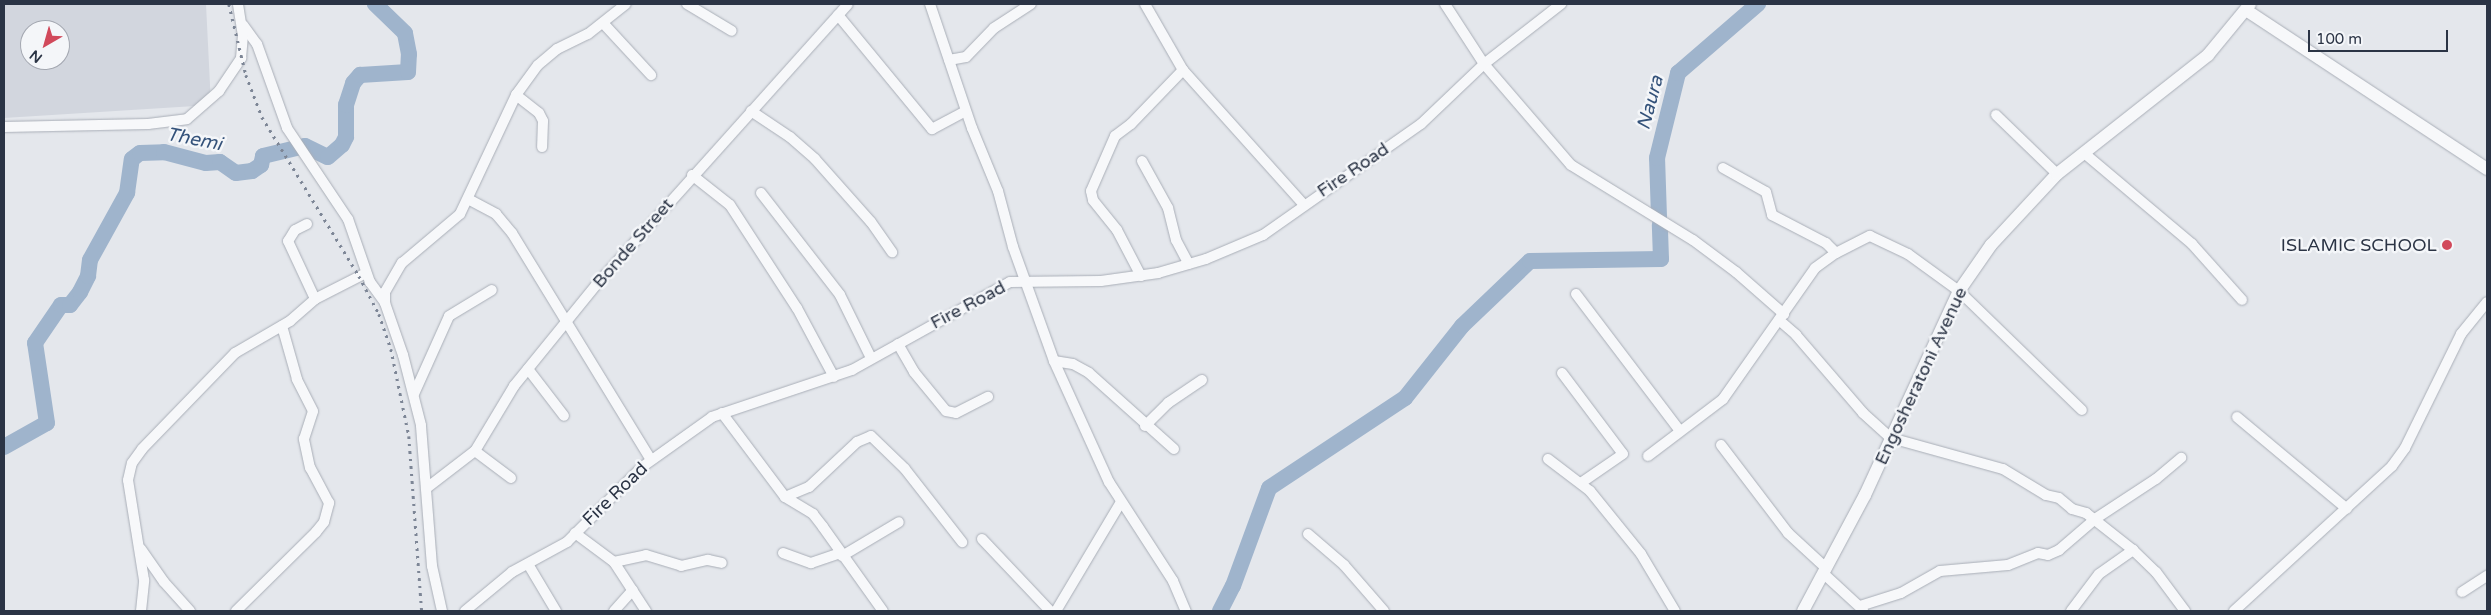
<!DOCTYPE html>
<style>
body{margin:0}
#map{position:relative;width:2491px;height:615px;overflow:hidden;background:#e4e7ec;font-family:"Varela Round",sans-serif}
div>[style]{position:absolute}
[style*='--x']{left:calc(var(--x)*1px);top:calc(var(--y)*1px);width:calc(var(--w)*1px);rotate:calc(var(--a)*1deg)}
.built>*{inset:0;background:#d2d6de}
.river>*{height:16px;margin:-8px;padding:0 8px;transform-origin:8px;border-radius:8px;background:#9fb4cc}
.roads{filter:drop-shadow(0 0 1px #a9aeb7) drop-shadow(0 0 1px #a9aeb7)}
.minor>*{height:10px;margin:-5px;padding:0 5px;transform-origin:5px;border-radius:5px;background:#f7f8fa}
.tertiary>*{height:12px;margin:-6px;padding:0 6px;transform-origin:6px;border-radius:6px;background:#f7f8fa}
.rail>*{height:2.5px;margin-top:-1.25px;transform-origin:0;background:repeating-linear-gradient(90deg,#7d8696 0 2.5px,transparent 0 7.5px)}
.dots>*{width:14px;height:14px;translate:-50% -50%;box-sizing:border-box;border:2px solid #f4f6f9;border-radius:50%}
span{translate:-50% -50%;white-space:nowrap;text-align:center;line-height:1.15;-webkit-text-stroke:5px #f4f6f9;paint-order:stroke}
.street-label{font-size:18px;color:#2b3445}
.poi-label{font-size:18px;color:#2b3445}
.right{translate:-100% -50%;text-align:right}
.water-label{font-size:19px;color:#34527a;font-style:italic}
.frame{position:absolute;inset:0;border:5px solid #2b3445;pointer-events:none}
.north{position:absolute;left:20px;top:20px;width:50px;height:50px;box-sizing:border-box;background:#f4f6f9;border:1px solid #a4a8b1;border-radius:50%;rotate:218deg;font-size:14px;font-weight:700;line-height:20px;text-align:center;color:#2b3445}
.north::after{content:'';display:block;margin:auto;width:18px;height:22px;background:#d1495b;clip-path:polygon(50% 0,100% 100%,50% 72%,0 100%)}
.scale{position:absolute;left:2308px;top:30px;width:140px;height:22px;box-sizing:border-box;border:2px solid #2b3445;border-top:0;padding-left:6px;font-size:15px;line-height:18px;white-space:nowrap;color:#2b3445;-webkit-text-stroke:4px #f4f6f9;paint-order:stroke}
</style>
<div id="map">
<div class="built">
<div style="clip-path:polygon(evenodd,4px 4px,206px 4px,211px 105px,4px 118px,4px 4px,30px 30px,60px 30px,60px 60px,30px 60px,30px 30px)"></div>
</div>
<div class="river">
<div style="--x:1659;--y:217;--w:59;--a:-91.9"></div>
<div style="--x:1657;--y:158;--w:88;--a:-76.1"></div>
<div style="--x:1678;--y:73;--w:106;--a:-40.8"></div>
<div style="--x:4;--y:447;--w:49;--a:-29.2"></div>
<div style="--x:47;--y:423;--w:81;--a:-98.5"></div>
<div style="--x:35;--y:343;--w:46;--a:-55.6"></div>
<div style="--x:61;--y:305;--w:9;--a:0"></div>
<div style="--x:70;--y:305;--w:16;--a:-52"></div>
<div style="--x:80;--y:292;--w:18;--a:-63"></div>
<div style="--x:88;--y:276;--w:16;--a:-83"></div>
<div style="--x:90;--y:260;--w:77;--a:-61.1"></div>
<div style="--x:127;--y:193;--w:34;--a:-82"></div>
<div style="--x:132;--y:159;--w:10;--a:-37"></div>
<div style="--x:140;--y:153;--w:24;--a:-2"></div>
<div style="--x:164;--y:152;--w:43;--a:14.7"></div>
<div style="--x:206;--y:163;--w:14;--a:-4"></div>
<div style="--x:220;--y:162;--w:19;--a:35"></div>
<div style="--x:236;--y:173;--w:16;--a:-7"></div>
<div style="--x:252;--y:171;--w:11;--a:-34"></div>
<div style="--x:261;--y:165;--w:9;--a:-77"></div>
<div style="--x:263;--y:156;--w:43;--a:-13.4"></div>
<div style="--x:305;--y:146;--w:25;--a:26"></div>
<div style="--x:328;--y:157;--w:18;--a:-41"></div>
<div style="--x:342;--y:145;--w:9;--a:-63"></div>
<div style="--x:346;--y:137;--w:32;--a:-90"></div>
<div style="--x:346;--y:105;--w:23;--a:-72"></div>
<div style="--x:353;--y:83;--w:11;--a:-49"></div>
<div style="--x:360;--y:75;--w:48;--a:-3.6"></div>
<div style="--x:408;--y:72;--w:18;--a:-87"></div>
<div style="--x:409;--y:54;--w:21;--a:-101"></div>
<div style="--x:405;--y:33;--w:42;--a:-136"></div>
<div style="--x:1220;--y:611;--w:28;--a:-63"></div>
<div style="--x:1233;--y:586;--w:104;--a:-69.8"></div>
<div style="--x:1269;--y:488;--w:163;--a:-33.5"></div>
<div style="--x:1405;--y:398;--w:92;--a:-51.6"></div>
<div style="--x:1462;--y:326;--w:94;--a:-43.7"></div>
<div style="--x:1530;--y:261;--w:131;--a:-0.9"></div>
<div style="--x:1661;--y:259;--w:34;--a:-92"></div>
</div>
<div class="roads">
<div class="minor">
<div style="--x:687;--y:4;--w:52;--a:31"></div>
<div style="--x:930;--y:4;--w:131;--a:71.3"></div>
<div style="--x:972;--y:128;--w:68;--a:67.6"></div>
<div style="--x:998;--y:191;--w:58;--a:75"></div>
<div style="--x:1013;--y:247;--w:121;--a:70.2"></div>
<div style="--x:1054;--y:361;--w:133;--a:65.6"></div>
<div style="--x:1109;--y:482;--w:118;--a:57.1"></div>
<div style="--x:1173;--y:581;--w:33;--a:67"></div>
<div style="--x:1145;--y:4;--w:76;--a:60.1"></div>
<div style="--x:1183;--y:70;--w:181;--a:48.1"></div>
<div style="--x:1445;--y:4;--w:72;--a:57"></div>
<div style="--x:1484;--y:64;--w:133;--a:49.3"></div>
<div style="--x:1571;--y:165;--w:143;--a:31.6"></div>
<div style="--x:1693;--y:240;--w:54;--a:36.7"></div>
<div style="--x:1736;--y:272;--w:64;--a:41.2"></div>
<div style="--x:838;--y:15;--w:148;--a:50.5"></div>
<div style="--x:932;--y:129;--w:38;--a:-28"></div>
<div style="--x:603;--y:23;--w:71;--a:47.3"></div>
<div style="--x:243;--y:25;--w:24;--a:54"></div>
<div style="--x:257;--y:44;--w:89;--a:70.3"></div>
<div style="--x:287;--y:128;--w:110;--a:56.2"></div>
<div style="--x:348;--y:219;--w:67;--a:70.8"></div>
<div style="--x:370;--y:282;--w:26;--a:54"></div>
<div style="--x:949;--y:60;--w:17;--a:-10"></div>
<div style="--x:966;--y:57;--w:40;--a:-46"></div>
<div style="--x:994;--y:28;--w:44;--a:-33"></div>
<div style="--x:516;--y:95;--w:29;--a:38"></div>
<div style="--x:539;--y:113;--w:9;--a:63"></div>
<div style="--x:543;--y:121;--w:26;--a:92"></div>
<div style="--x:751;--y:111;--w:47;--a:33.7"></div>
<div style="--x:790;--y:137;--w:33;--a:41"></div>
<div style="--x:815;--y:159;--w:84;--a:48.4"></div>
<div style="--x:871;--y:222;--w:37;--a:55"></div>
<div style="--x:1996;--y:115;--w:85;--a:44"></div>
<div style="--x:4;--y:127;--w:144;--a:-1.2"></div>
<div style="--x:148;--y:124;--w:39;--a:-7"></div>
<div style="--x:187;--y:119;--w:43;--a:-41.2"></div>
<div style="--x:219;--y:91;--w:40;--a:-56"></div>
<div style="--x:241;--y:58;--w:22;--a:-85"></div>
<div style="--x:243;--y:36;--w:32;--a:-99"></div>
<div style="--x:2084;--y:153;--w:141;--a:40.1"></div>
<div style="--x:2192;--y:244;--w:75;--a:48.2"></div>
<div style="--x:1142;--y:161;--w:54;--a:61"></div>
<div style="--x:1168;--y:208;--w:33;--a:76"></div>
<div style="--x:1176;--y:240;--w:27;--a:62"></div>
<div style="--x:1723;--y:168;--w:49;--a:29.2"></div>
<div style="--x:1766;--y:192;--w:24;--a:75"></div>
<div style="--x:1772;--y:215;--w:61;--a:27.4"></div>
<div style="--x:1826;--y:243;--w:14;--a:45"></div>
<div style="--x:692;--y:175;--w:48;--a:38.3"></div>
<div style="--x:730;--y:205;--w:123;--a:57"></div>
<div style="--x:797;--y:308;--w:78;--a:61.8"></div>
<div style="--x:761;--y:193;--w:129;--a:52.2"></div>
<div style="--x:840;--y:295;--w:70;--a:63.8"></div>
<div style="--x:468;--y:199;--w:32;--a:28"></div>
<div style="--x:496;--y:214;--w:25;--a:50"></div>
<div style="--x:512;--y:233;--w:266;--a:58.5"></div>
<div style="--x:307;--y:224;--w:13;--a:153"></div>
<div style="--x:295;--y:230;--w:13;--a:122"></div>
<div style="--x:288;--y:241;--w:64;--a:65"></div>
<div style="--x:1141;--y:276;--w:52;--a:-117.6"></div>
<div style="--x:1117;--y:230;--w:38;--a:-129"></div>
<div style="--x:1093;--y:200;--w:9;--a:-103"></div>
<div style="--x:1091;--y:191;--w:60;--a:-66.4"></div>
<div style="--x:1115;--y:136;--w:20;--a:-37"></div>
<div style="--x:1131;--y:124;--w:75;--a:-46.1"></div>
<div style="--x:1576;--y:294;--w:172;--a:52.8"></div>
<div style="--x:1779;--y:320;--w:23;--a:41"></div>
<div style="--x:1796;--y:335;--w:103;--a:49.3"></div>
<div style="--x:1863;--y:413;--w:38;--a:42"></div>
<div style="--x:1891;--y:438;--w:116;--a:15.5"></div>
<div style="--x:2003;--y:469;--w:50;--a:31.2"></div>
<div style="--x:2046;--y:495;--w:13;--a:13"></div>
<div style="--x:2059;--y:498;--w:17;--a:40"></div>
<div style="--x:2072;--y:509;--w:15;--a:16"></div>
<div style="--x:2086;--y:513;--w:60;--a:38.2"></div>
<div style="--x:2133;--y:550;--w:32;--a:44"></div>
<div style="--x:2156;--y:572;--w:49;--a:53.4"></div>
<div style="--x:898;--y:344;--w:32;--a:60"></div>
<div style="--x:914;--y:372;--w:50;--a:50.6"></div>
<div style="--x:946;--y:411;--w:10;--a:11"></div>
<div style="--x:956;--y:413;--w:36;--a:-27"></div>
<div style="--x:1054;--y:361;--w:19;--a:9"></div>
<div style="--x:1073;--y:364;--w:18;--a:29"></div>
<div style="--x:1089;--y:373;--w:114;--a:41.8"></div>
<div style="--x:528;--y:369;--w:59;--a:52.5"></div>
<div style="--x:1562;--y:373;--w:101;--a:53"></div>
<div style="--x:1623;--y:454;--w:51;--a:145.4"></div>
<div style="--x:414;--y:394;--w:85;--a:-65.8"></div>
<div style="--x:449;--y:316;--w:50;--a:-31.2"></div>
<div style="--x:722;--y:413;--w:105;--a:53.1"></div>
<div style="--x:785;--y:497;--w:33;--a:31"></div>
<div style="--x:813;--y:514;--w:16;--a:52"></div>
<div style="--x:823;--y:527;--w:103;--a:54.5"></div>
<div style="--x:2237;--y:417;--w:143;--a:39.9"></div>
<div style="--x:1145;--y:426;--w:33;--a:-45"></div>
<div style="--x:1168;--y:403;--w:41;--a:-34.1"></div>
<div style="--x:1721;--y:445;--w:111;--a:52.7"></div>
<div style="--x:1788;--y:533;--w:52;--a:42.6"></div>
<div style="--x:475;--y:451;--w:45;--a:36.9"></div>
<div style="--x:1648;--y:456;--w:94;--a:-37.2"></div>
<div style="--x:1723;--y:399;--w:160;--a:-54.9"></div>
<div style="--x:1815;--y:268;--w:26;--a:-36"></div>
<div style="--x:1836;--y:253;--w:38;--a:-27"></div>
<div style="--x:1870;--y:236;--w:42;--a:25.3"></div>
<div style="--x:1908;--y:254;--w:63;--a:36"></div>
<div style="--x:1959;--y:291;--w:171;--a:44.1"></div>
<div style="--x:1548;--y:459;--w:53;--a:37.3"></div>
<div style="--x:1590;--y:491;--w:81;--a:51"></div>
<div style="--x:1641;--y:554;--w:66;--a:59.2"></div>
<div style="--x:428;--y:487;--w:59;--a:-37.5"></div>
<div style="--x:475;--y:451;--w:76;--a:-59"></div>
<div style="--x:514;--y:386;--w:130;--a:-50.9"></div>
<div style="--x:596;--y:285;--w:377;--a:-48.1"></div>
<div style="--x:785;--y:497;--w:26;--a:-23"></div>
<div style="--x:809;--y:487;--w:66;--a:-43.2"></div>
<div style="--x:857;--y:442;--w:15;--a:-23"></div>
<div style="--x:871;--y:436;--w:47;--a:44.1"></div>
<div style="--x:905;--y:469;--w:93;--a:52"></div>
<div style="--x:575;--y:533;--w:49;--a:36.6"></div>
<div style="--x:614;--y:562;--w:59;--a:56.9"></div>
<div style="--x:1308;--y:534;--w:48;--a:40.7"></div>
<div style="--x:1344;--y:565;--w:61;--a:49"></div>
<div style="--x:982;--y:539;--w:99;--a:46.6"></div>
<div style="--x:141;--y:549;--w:40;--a:55.1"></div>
<div style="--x:164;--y:582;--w:39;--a:48"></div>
<div style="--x:783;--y:553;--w:30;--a:20"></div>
<div style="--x:811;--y:563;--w:31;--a:-19"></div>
<div style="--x:842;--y:556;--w:66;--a:-30.8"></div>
<div style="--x:614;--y:562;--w:33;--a:-12"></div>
<div style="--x:646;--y:555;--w:37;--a:17"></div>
<div style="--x:681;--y:566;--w:28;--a:-13"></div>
<div style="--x:708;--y:560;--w:14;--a:12"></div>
<div style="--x:528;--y:564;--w:55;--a:59.2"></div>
<div style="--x:1824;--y:574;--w:53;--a:42.7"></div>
<div style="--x:2462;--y:592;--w:30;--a:-33"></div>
<div style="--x:1860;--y:606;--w:43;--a:-17.6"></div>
<div style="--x:1901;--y:593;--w:45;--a:-29.4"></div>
<div style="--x:1940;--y:571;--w:68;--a:-5"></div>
<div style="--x:2008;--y:565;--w:32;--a:-22"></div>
<div style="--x:2038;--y:553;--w:10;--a:11"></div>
<div style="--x:2048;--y:555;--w:12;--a:-24"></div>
<div style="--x:2059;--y:550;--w:48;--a:-40.7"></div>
<div style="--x:2095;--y:519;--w:73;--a:-33.3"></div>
<div style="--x:2156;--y:479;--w:33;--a:-40"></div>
<div style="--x:141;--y:611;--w:31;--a:-84"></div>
<div style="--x:144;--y:580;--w:101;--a:-99.1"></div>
<div style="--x:128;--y:480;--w:17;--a:-77"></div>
<div style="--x:132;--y:463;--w:17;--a:-54"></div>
<div style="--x:142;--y:449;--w:134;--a:-45.9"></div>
<div style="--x:235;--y:353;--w:64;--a:-30.2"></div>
<div style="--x:290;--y:321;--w:33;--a:-41"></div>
<div style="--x:315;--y:299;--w:57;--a:-27"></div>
<div style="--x:236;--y:611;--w:112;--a:-44.6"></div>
<div style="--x:316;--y:532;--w:13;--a:-51"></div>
<div style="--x:324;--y:522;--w:20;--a:-75"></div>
<div style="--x:329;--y:503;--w:40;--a:-118"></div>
<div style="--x:310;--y:468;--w:30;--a:-102"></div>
<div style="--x:304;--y:439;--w:29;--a:-72"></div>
<div style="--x:313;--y:411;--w:36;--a:-117"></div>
<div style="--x:297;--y:379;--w:55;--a:-105.8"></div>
<div style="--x:442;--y:611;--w:46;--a:-102.5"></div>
<div style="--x:432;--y:566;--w:141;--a:-94.5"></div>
<div style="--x:421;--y:425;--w:72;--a:-104.4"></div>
<div style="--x:403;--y:355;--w:55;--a:-109.1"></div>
<div style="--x:385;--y:303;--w:11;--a:-90"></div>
<div style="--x:385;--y:292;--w:34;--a:-60"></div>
<div style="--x:402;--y:263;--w:76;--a:-40.2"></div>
<div style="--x:460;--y:214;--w:132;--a:-64.8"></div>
<div style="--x:516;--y:95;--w:37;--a:-54"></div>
<div style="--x:538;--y:65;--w:25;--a:-40"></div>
<div style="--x:557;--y:49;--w:34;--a:-26"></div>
<div style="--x:588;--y:34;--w:48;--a:-38.3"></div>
<div style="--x:465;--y:611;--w:61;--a:-39.7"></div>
<div style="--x:512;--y:572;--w:63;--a:-28.6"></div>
<div style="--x:567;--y:542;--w:106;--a:-45"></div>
<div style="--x:642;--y:467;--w:86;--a:-35.5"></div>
<div style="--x:712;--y:417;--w:148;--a:-18.6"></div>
<div style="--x:852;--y:370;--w:181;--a:-29.1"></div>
<div style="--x:1010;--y:282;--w:91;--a:-0.6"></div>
<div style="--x:1101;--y:281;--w:58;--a:-8"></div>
<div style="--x:1158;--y:273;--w:50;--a:-16.3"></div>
<div style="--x:1206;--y:259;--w:62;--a:-22.8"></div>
<div style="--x:1263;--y:235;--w:193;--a:-35.1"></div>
<div style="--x:1421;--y:124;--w:87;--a:-43.6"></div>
<div style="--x:1484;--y:64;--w:98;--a:-37.9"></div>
<div style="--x:614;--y:611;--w:28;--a:-48"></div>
<div style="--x:1056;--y:611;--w:127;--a:-59.2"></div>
<div style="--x:2071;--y:611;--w:46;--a:-52.9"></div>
<div style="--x:2099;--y:574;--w:42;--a:-35.2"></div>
<div style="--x:2234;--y:611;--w:214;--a:-42.5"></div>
<div style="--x:2392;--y:466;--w:22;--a:-54"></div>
<div style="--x:2405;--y:448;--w:127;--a:-63.8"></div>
<div style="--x:2461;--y:334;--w:41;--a:-50.9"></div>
</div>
<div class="tertiary">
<div style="--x:2246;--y:10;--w:289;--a:33.4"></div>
<div style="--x:1803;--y:611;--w:132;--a:-61.9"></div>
<div style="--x:1865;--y:495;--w:225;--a:-65.3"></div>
<div style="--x:1959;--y:291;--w:56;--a:-55.2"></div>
<div style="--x:1991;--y:245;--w:97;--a:-47.1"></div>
<div style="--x:2057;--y:174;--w:192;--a:-38.2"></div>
<div style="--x:2208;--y:55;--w:66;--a:-50.5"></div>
</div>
</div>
<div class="rail">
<div style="--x:229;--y:4;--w:73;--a:76.5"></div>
<div style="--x:246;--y:75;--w:45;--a:69.1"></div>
<div style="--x:262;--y:117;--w:186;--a:58.6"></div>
<div style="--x:359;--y:276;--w:43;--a:62.2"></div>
<div style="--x:379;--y:314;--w:37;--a:71"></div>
<div style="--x:391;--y:349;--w:89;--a:78.3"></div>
<div style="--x:409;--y:436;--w:175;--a:85.8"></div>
</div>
<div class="dots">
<div style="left:2447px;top:245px;background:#d1495b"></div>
</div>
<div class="street-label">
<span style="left:1353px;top:170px;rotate:-34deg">Fire Road</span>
<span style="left:633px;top:243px;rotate:-49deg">Bonde Street</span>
<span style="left:968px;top:305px;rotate:-28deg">Fire Road</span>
<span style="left:1921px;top:376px;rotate:-65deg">Engosheratoni Avenue</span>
<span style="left:615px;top:494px;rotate:-44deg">Fire Road</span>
</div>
<div class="poi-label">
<span class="right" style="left:2437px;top:245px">ISLAMIC SCHOOL</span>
</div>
<div class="water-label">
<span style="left:1651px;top:103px;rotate:-75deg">Naura</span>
<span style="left:194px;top:140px;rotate:11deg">Themi</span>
</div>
<div class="frame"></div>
<div class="north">N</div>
<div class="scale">100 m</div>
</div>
